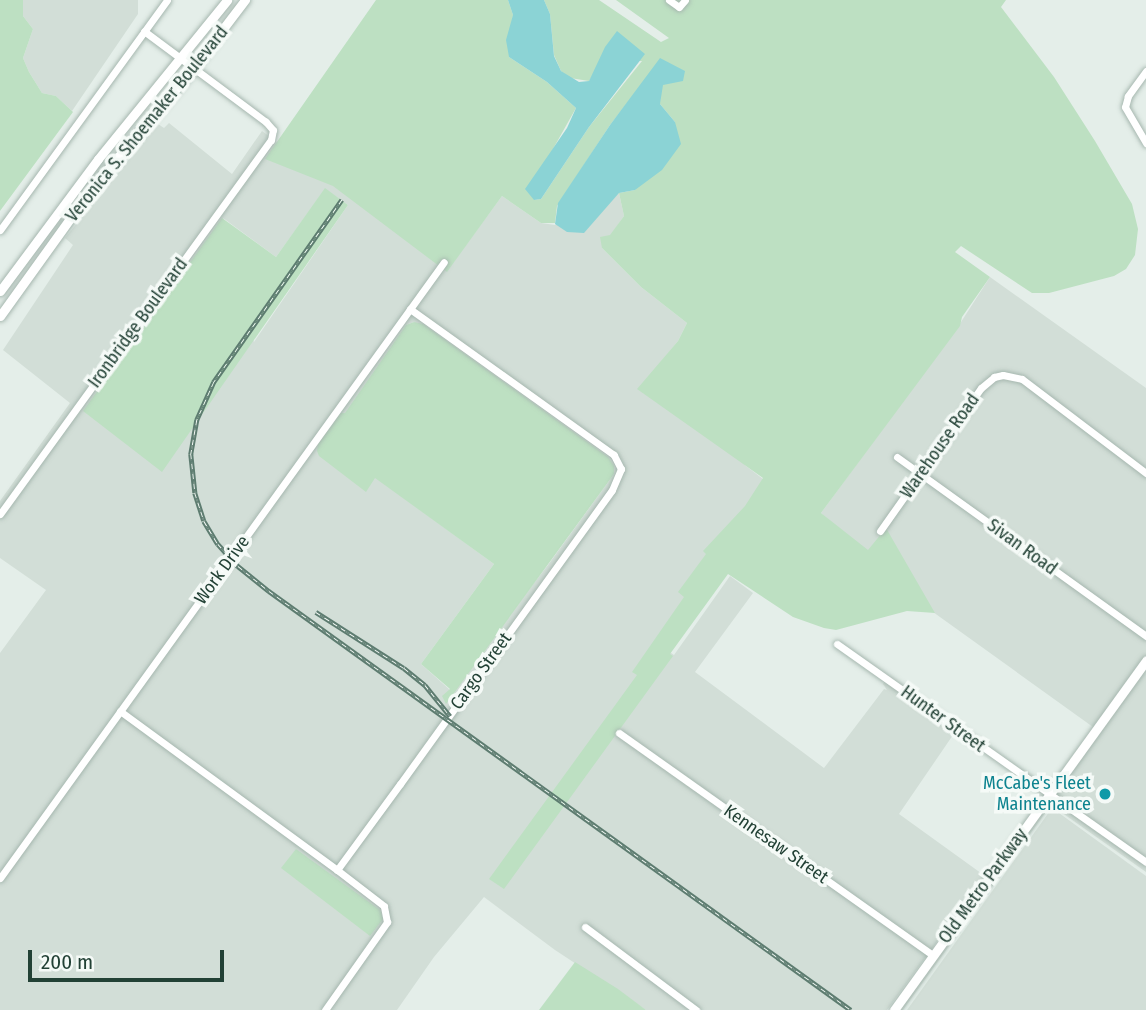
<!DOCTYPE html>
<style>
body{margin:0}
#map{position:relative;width:1146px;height:1010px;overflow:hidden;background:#e4eee9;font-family:"Fira Sans Condensed",sans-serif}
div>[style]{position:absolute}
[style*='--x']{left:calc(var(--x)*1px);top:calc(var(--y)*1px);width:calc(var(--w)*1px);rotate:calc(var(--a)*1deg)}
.built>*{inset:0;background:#d2ded7}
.green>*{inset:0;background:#bde0c2}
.water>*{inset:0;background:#8bd3d5}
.roads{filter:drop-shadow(0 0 2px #a6b7af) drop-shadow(0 0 2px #a6b7af)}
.minor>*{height:7px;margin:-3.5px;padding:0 3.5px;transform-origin:3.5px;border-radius:3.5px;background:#fff}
.tertiary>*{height:9px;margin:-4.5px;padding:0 4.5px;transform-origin:4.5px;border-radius:4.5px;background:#fff}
.rail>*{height:4.5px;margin-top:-2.25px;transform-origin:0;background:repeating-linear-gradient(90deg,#f5faf7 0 5px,#5d7c70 0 10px);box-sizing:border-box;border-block:2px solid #5d7c70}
.dots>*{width:19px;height:19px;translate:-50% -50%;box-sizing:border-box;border:4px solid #f5faf7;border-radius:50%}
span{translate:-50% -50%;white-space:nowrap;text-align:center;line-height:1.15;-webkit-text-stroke:7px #f5faf7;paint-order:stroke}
.street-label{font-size:18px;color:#224135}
.culture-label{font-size:18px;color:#0d838f}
.right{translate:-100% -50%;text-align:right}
.scale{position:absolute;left:28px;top:950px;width:196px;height:32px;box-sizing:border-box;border:4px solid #224135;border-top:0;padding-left:9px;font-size:21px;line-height:24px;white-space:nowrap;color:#224135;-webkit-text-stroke:5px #f5faf7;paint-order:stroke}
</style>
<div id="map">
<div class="built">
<div style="clip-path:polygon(23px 0,138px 0,138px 14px,72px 111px,56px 96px,42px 93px,29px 72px,23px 58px,33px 29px,23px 16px)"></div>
<div style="clip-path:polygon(evenodd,169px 123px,232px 174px,262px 131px,449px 268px,502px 196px,541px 223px,555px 225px,619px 193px,624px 216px,602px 248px,641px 287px,687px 323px,678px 341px,660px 363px,746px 466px,767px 482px,655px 642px,674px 655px,730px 576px,753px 593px,695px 672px,824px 768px,884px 689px,887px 690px,883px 684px,887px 679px,953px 735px,899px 814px,985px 876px,887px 1010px,646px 1010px,555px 950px,484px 897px,434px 957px,397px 1010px,0 1010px,0 653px,46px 590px,0 558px,0 501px,70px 403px,3px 350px,73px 245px,65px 238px,158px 124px,164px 128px,169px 123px,325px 189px,348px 205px,254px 342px,223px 218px,276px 257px,325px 189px,169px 123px,414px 322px,614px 466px,614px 474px,548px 565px,444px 699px,450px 690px,421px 664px,494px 564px,375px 477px,345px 414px,406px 325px,414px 322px)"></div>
<div style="clip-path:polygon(990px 277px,1146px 388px,1146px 872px,1051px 805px,903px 1010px,898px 1010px,1093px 727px,933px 612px,821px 513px,961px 322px)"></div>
<div style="clip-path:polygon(1052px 808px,1146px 876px,1146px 1010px,907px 1010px)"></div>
</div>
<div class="green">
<div style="clip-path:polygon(0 0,23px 0,23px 16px,33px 29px,23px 58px,29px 72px,42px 93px,56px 96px,73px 112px,0 211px)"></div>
<div style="clip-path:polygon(376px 0,508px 0,513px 15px,509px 57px,547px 82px,576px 108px,549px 156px,534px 200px,541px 199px,589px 127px,642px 61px,601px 61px,589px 81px,570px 78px,561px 71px,554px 55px,550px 14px,544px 0,599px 0,661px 42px,669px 38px,616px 0,1006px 0,1001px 7px,1054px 77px,1095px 141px,1132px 204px,1138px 229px,1135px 255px,1126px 269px,1114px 276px,1049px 293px,1032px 293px,961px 246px,955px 252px,990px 277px,962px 317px,960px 326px,821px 513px,868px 550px,886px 528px,935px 613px,907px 611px,836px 630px,824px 628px,793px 617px,728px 574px,670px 654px,673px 656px,504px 889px,489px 879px,637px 675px,632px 672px,684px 597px,678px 592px,706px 554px,703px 551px,745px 506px,763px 478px,637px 389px,678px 341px,687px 323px,641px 287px,602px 248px,600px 237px,610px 235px,624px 216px,619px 193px,635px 190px,675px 122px,660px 104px,661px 59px,610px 125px,557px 206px,555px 223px,541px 223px,502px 196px,447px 272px,333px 186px,265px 159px)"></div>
<div style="clip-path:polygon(325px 188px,348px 205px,162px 472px,83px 411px,222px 218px,276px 257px)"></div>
<div style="clip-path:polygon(414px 322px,423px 324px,608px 457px,614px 466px,614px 474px,446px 704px,442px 696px,450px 689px,421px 664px,494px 564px,375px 478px,366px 492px,319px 456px,317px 451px,318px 444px,341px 413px,345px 413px,406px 325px)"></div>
<div style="clip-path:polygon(296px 849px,380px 910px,383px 919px,370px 936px,281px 868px)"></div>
<div style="clip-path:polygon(575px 962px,618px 989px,646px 1010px,539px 1010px)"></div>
</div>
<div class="water">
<div style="clip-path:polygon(508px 0,544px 0,550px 14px,554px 56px,561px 71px,579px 82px,589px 81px,605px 47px,617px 31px,645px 54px,589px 127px,541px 199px,534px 200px,525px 189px,567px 128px,576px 108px,547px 82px,509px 57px,506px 40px,513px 15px)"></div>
<div style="clip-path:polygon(660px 58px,685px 71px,683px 81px,663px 85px,660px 104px,675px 122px,681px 144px,662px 170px,635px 190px,619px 193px,584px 233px,567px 232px,555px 224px,558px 203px,610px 125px)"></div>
</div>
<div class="roads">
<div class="minor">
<div style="--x:669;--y:0;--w:12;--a:35"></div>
<div style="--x:679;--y:7;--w:9;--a:-49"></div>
<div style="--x:1146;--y:71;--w:31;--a:126"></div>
<div style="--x:1128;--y:96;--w:11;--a:105"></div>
<div style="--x:1125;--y:107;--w:42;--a:59.7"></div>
<div style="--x:0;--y:230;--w:284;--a:-54"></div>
<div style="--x:897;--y:457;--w:307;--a:35.7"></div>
<div style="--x:0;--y:514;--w:462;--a:-54.1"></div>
<div style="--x:271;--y:140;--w:10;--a:-79"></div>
<div style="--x:273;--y:130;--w:11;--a:-131"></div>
<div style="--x:266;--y:122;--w:152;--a:-143.3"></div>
<div style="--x:880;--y:531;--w:175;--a:-54.8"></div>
<div style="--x:981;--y:388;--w:17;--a:-40"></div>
<div style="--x:994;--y:377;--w:9;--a:-13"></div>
<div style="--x:1003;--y:375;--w:19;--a:12"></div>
<div style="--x:1022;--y:379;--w:156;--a:37.2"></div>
<div style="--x:837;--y:644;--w:378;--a:35.2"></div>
<div style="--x:120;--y:711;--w:269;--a:36.2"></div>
<div style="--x:337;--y:870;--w:107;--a:-53.8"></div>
<div style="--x:400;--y:784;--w:362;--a:-54.2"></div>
<div style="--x:612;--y:490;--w:23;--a:-67"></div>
<div style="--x:621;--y:469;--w:16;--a:-117"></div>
<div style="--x:614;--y:455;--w:251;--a:-144.4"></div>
<div style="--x:619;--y:733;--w:384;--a:35.3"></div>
<div style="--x:0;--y:878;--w:759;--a:-54.22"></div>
<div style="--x:585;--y:927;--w:139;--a:36.8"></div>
<div style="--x:325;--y:1010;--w:108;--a:-54.8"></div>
<div style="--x:387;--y:922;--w:16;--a:-101"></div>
<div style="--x:384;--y:906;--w:59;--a:-142.5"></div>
</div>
<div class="tertiary">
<div style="--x:0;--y:291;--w:164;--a:-53.4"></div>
<div style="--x:98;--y:159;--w:205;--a:-50.9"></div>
<div style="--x:0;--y:316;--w:163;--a:-54.3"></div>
<div style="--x:95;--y:184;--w:142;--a:-49.6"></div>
<div style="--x:187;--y:76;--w:96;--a:-52.7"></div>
<div style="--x:894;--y:1010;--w:431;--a:-54.2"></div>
</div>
</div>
<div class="rail">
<div style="--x:342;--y:200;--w:223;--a:125.1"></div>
<div style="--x:214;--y:382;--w:42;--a:114.1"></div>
<div style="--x:197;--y:420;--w:35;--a:100"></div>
<div style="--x:191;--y:454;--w:39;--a:84"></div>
<div style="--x:195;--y:493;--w:29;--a:72"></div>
<div style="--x:204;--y:521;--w:27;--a:59"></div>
<div style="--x:218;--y:544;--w:30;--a:48"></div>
<div style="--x:238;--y:566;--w:40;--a:39"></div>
<div style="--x:269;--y:591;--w:717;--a:35.75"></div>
<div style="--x:316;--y:612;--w:104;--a:32.5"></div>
<div style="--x:404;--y:668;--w:27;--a:39"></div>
<div style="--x:425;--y:685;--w:40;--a:51"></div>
</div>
<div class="dots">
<div style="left:1105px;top:794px;background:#0f9aa8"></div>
</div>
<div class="street-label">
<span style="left:147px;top:124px;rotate:-51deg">Veronica S. Shoemaker Boulevard</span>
<span style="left:138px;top:323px;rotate:-54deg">Ironbridge Boulevard</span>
<span style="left:940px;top:446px;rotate:-55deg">Warehouse Road</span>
<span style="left:1022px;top:547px;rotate:36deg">Sivan Road</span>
<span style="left:222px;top:570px;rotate:-54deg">Work Drive</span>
<span style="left:481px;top:671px;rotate:-54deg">Cargo Street</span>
<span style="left:943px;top:719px;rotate:36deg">Hunter Street</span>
<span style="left:776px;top:844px;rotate:35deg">Kennesaw Street</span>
<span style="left:983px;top:886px;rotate:-54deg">Old Metro Parkway</span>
</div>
<div class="culture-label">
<span class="right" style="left:1091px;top:794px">McCabe's Fleet<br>Maintenance</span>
</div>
<div class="scale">200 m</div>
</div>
